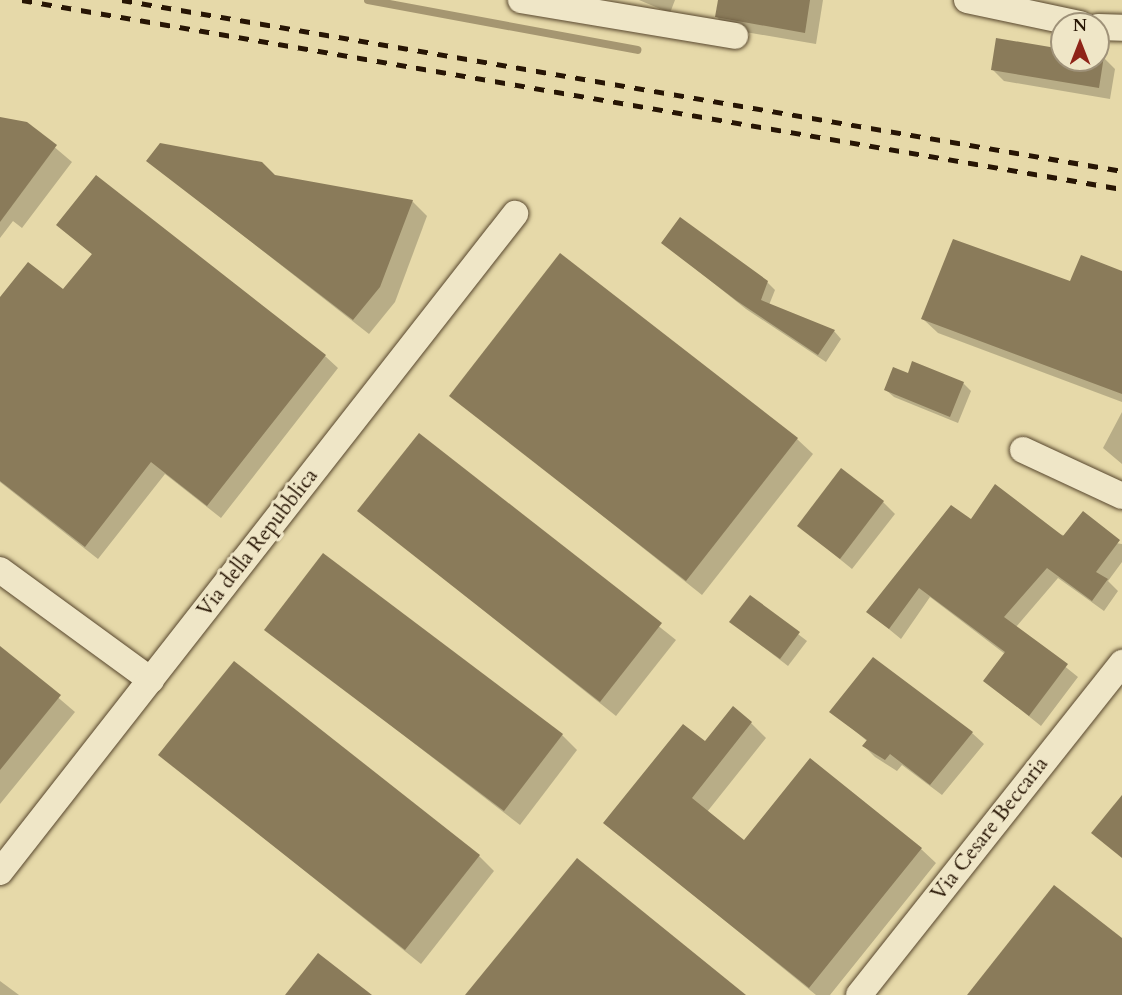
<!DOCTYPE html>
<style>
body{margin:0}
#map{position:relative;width:1122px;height:995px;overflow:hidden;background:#e6d9a9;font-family:Cardo,serif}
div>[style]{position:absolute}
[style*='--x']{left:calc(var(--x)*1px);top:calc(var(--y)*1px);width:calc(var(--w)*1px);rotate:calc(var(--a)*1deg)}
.shadow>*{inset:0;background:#0003}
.stream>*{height:8px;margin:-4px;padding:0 4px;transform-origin:4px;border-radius:4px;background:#a59671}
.building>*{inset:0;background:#8a7b5a}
.roads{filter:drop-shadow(0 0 2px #57462d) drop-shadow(0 0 2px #57462d)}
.minor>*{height:26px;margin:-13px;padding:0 13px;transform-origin:13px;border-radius:13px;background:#efe6c7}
.rail>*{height:4.5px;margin-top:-2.25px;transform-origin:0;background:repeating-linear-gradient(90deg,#271504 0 10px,transparent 0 20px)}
span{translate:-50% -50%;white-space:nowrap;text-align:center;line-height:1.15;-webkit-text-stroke:6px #efe6c7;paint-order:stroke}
.street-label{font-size:21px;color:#271504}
.north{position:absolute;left:1050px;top:12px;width:60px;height:60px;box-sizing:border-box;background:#efe6c7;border:2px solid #9f9279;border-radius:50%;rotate:0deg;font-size:16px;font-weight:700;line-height:24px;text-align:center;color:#271504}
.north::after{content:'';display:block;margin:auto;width:21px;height:27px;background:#8f2418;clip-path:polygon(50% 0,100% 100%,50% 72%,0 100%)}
</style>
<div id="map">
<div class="shadow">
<div style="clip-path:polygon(639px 0,675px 0,670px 13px)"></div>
<div style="clip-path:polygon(719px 0,823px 0,816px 44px,728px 29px,717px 17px)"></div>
<div style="clip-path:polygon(1062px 51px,1062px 60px,1104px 58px,1115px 69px,1110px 99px,1004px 81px,992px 69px)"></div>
<div style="clip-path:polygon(0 119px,26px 123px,72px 162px,22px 228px,13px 221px,0 238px)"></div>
<div style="clip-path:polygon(148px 161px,275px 177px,412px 201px,427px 216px,395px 302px,369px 334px)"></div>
<div style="clip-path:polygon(58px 225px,325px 356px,338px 368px,221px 518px,165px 474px,98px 559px,0 482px,0 300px,64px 292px,93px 255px)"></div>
<div style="clip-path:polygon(663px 243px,767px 282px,775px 290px,769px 305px,834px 331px,841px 339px,826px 362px,746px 309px)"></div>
<div style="clip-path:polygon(1122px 273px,1122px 402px,938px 333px,923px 319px)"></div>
<div style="clip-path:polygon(909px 375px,963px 383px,971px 391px,958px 423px,894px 397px,886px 390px)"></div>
<div style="clip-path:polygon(451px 395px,797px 439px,813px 454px,702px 595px)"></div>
<div style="clip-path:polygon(1122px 412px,1122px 464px,1103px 448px)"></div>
<div style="clip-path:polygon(419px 435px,676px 640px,616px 716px,359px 511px)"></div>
<div style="clip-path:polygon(883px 502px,895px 514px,852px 569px,799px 526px)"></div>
<div style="clip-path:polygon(971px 521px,1122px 544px,1122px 562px,1108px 581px,1118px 591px,1104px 611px,1058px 578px,1016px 627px,1078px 677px,1041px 726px,985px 681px,1005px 654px,930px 597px,901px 639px,868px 612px)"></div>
<div style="clip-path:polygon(750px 597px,807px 641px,788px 666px,731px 622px)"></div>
<div style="clip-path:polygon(266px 629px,562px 735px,577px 750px,520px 825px)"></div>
<div style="clip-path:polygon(0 648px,75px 712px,0 804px)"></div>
<div style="clip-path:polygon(831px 711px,972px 733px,984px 744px,942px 795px,902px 765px,897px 771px,875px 757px,864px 746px,867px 741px)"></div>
<div style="clip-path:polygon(751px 723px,766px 738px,707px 812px,744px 842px,921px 849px,936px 863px,830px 995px,816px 995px,605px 823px,705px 743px)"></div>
<div style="clip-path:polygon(160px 755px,479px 856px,494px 871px,421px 964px)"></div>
<div style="clip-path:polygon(0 981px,19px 995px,0 995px)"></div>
</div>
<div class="stream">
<div style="--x:368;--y:0;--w:274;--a:10.5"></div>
</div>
<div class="building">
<div style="clip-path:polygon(718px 0,810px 0,805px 33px,715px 17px)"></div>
<div style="clip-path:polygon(996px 38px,1062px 49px,1062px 60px,1098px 60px,1098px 55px,1104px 56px,1099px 88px,991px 70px)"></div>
<div style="clip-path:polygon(0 117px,27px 122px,57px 145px,0 222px)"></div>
<div style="clip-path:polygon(160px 143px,262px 162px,275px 175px,413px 200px,380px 287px,353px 320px,146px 161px)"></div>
<div style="clip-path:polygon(96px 175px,326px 355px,207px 506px,151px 462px,85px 547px,0 481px,0 297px,28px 262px,63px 289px,92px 254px,56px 225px)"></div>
<div style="clip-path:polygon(680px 217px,768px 281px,761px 300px,835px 330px,818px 355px,737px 301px,661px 243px)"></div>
<div style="clip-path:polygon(953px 239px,1070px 281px,1081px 255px,1122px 271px,1122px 394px,921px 319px)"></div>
<div style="clip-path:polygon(560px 253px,798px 438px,686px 581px,449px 396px)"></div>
<div style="clip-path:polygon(912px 361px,964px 382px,950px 417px,884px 390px,893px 367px,908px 373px)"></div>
<div style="clip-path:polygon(419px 433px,662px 623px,600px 702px,357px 511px)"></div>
<div style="clip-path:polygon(841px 468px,884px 501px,840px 559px,797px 526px)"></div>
<div style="clip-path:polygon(995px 484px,1063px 536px,1083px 511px,1120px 540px,1096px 572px,1108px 579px,1092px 601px,1047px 568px,1004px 617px,1068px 664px,1029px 716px,983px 681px,1005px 652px,919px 588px,889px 629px,866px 612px,951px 505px,971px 519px)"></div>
<div style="clip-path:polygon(323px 553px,563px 734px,504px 811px,264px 630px)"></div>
<div style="clip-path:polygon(750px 595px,800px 632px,780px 659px,729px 622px)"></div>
<div style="clip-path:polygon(0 646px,61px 695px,0 770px)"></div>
<div style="clip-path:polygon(873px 657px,973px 732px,930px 785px,890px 754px,885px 760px,862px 746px,867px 740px,829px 712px)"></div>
<div style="clip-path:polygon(234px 661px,480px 855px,405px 950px,158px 755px)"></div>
<div style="clip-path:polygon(733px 706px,752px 722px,692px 798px,744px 840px,810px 758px,922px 848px,809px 988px,603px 823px,683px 724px,705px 741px)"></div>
<div style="clip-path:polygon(1122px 795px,1122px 858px,1091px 833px)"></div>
<div style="clip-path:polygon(577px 858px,746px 995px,465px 995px)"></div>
<div style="clip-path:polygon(1054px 885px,1122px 938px,1122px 995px,967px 995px)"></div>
<div style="clip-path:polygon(318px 953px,372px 995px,285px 995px)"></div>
</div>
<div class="roads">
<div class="minor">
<div style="--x:521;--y:0;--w:217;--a:9.5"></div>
<div style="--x:967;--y:0;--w:116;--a:12"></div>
<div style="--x:1098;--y:27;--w:24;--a:2"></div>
<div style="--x:1023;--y:450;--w:109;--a:24.9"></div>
<div style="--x:0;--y:570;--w:187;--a:36.1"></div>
<div style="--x:0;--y:872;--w:836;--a:-51.95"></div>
<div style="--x:859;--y:995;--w:424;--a:-51.6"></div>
</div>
</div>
<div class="rail">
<div style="--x:22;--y:0;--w:1116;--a:9.75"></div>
<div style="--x:122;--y:0;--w:1015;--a:9.7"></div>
</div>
<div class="street-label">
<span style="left:258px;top:543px;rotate:-52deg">Via della Repubblica</span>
<span style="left:990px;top:829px;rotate:-52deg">Via Cesare Beccaria</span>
</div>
<div class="north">N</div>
</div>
